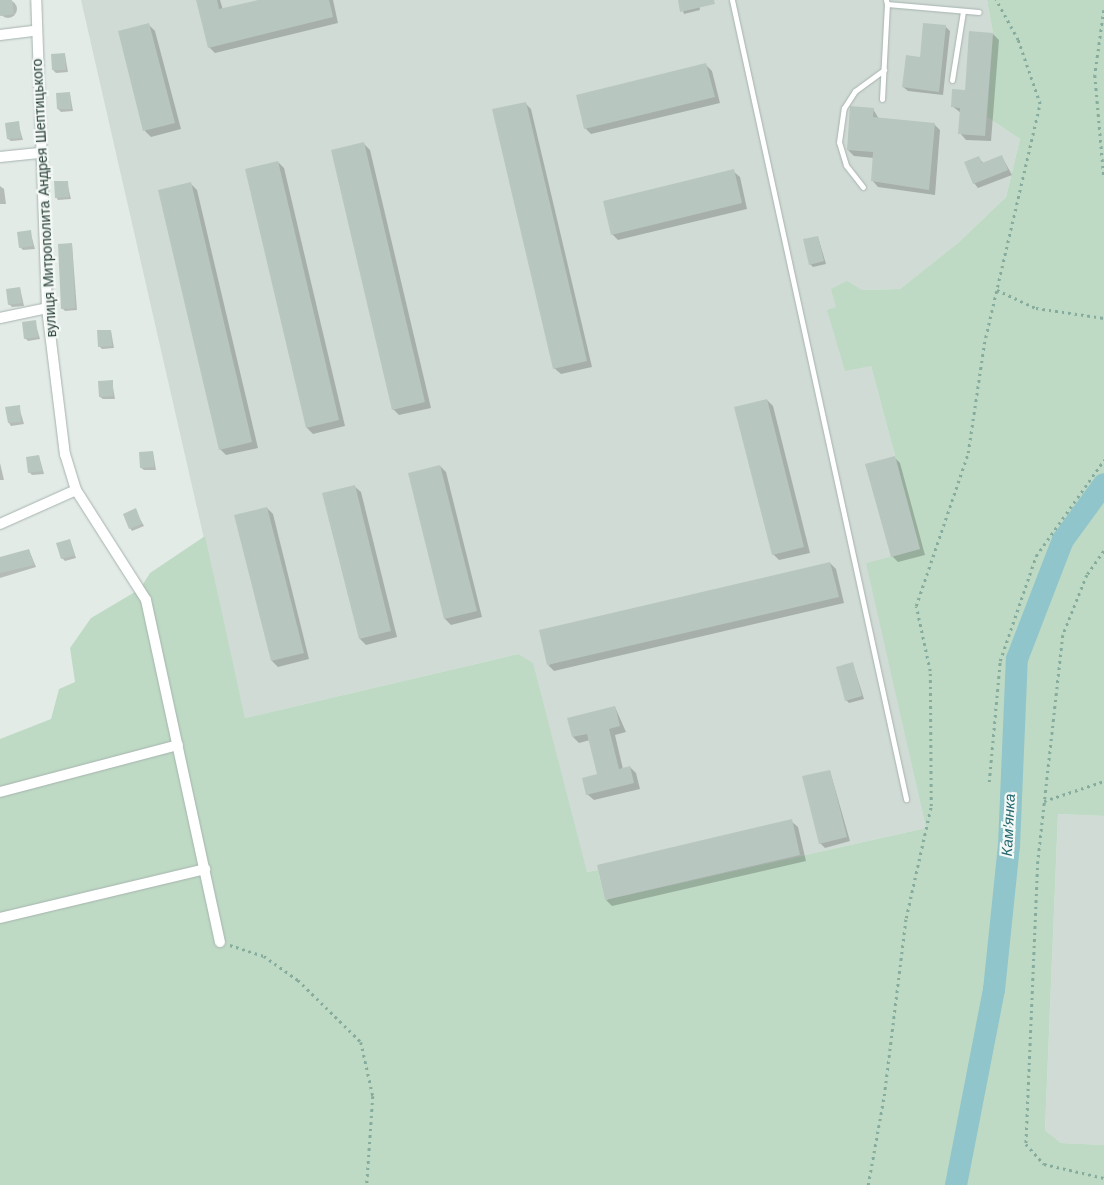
<!DOCTYPE html>
<meta charset="utf-8">
<style>
body{margin:0}
#map{position:relative;width:1104px;height:1185px;overflow:hidden;background:#e3ebe7;font-family:"Work Sans",sans-serif}
div>[style]{position:absolute}
[style*='--x']{left:calc(var(--x)*1px);top:calc(var(--y)*1px);width:calc(var(--w)*1px);rotate:calc(var(--a)*1deg)}
.built>*{inset:0;background:#d1dbd6}
.green>*{inset:0;background:#bedac4}
.shadow>*{inset:0;background:#0003}
.round{border-radius:50%}
.river>*{height:22px;margin:-11px;padding:0 11px;transform-origin:11px;border-radius:11px;background:#90c5cb}
.building>*{inset:0;background:#b8c6c0}
.path>*{height:2.5px;margin-top:-1.25px;transform-origin:0;background:repeating-linear-gradient(90deg,#86ac9e 0 2.5px,transparent 0 6.5px)}
.roads{filter:drop-shadow(0 0 1px #a6b3ae) drop-shadow(0 0 1px #a6b3ae)}
.service>*{height:5px;margin:-2.5px;padding:0 2.5px;transform-origin:2.5px;border-radius:2.5px;background:#fff}
.minor>*{height:10px;margin:-5px;padding:0 5px;transform-origin:5px;border-radius:5px;background:#fff}
span{translate:-50% -50%;white-space:nowrap;text-align:center;line-height:1.15;-webkit-text-stroke:4.5px #f3f8f5;paint-order:stroke}
.street-label{font-size:14px;color:#243b34}
.water-label{font-size:15px;color:#246871;font-style:italic}
</style>
<div id="map">
<div class="built">
<div style="clip-path:polygon(81px 0,987px 0,993px 33px,987px 117px,1020px 139px,1006px 197px,959px 242px,900px 289px,862px 290px,871px 366px,920px 549px,867px 563px,926px 828px,605px 900px,598px 870px,587px 872px,518px 654px,245px 718px)"></div>
<div style="clip-path:polygon(1058px 814px,1104px 816px,1104px 1145px,1061px 1143px,1045px 1130px)"></div>
</div>
<div class="green">
<div style="clip-path:polygon(987px 0,1104px 0,1104px 816px,1058px 814px,1045px 1130px,1061px 1143px,1104px 1145px,1104px 1185px,0 1185px,0 739px,51px 719px,59px 689px,75px 682px,70px 648px,91px 618px,140px 589px,150px 573px,205px 536px,245px 718px,518px 654px,533px 663px,587px 872px,598px 870px,605px 900px,926px 828px,866px 563px,920px 549px,871px 366px,845px 371px,827px 310px,836px 307px,831px 289px,847px 281px,862px 290px,900px 289px,959px 242px,1006px 197px,1020px 139px,987px 117px,993px 33px)"></div>
</div>
<div class="shadow">
<div style="clip-path:polygon(198px 0,220px 0,223px 10px,263px 0,333px 0,338px 23px,215px 53px,209px 47px)"></div>
<div style="clip-path:polygon(679px 0,698px 0,700px 10px,684px 14px)"></div>
<div class="round" style="left:-1px;top:0;width:18px;height:18px"></div>
<div style="clip-path:polygon(149px 25px,155px 31px,181px 129px,151px 137px,145px 131px)"></div>
<div style="clip-path:polygon(946px 27px,950px 31px,943px 95px,908px 91px,903px 87px)"></div>
<div style="clip-path:polygon(993px 34px,999px 40px,991px 141px,966px 140px,960px 133px,961px 113px,952px 106px,966px 91px)"></div>
<div style="clip-path:polygon(65px 55px,68px 72px,56px 73px,53px 70px)"></div>
<div style="clip-path:polygon(706px 65px,712px 71px,720px 103px,591px 134px,585px 128px)"></div>
<div style="clip-path:polygon(70px 94px,73px 111px,61px 112px,58px 109px)"></div>
<div style="clip-path:polygon(525px 103px,531px 109px,592px 367px,561px 374px,554px 368px)"></div>
<div style="clip-path:polygon(873px 109px,879px 119px,934px 124px,940px 130px,935px 195px,878px 187px,872px 180px,874px 158px,854px 156px,848px 150px)"></div>
<div style="clip-path:polygon(18px 123px,23px 140px,11px 141px,8px 139px)"></div>
<div style="clip-path:polygon(364px 144px,370px 150px,431px 408px,399px 415px,393px 409px)"></div>
<div style="clip-path:polygon(1002px 157px,1012px 175px,978px 188px,974px 183px,979px 158px,984px 164px)"></div>
<div style="clip-path:polygon(278px 162px,284px 168px,345px 426px,313px 434px,307px 428px)"></div>
<div style="clip-path:polygon(733px 171px,740px 177px,747px 209px,618px 240px,612px 234px)"></div>
<div style="clip-path:polygon(67px 182px,71px 199px,58px 200px,56px 197px)"></div>
<div style="clip-path:polygon(191px 184px,197px 190px,258px 448px,226px 455px,220px 449px)"></div>
<div style="clip-path:polygon(0 186px,4px 189px,6px 204px,0 204px)"></div>
<div style="clip-path:polygon(30px 231px,35px 249px,23px 250px,20px 247px)"></div>
<div style="clip-path:polygon(818px 237px,826px 264px,813px 267px,810px 264px)"></div>
<div style="clip-path:polygon(72px 244px,77px 310px,65px 311px,62px 308px)"></div>
<div style="clip-path:polygon(20px 288px,24px 306px,12px 307px,9px 304px)"></div>
<div style="clip-path:polygon(35px 322px,40px 339px,28px 341px,25px 338px)"></div>
<div style="clip-path:polygon(111px 331px,114px 348px,102px 349px,99px 346px)"></div>
<div style="clip-path:polygon(112px 381px,115px 399px,103px 399px,100px 397px)"></div>
<div style="clip-path:polygon(767px 400px,773px 406px,810px 553px,779px 560px,773px 554px)"></div>
<div style="clip-path:polygon(19px 407px,24px 424px,11px 426px,9px 423px)"></div>
<div style="clip-path:polygon(153px 452px,156px 470px,144px 470px,141px 468px)"></div>
<div style="clip-path:polygon(39px 456px,44px 474px,32px 475px,29px 472px)"></div>
<div style="clip-path:polygon(894px 457px,900px 463px,925px 555px,898px 562px,892px 556px)"></div>
<div style="clip-path:polygon(0 463px,4px 480px,0 480px)"></div>
<div style="clip-path:polygon(440px 466px,446px 472px,482px 617px,451px 625px,445px 619px)"></div>
<div style="clip-path:polygon(354px 486px,361px 492px,397px 637px,366px 645px,360px 639px)"></div>
<div style="clip-path:polygon(267px 508px,273px 514px,309px 659px,278px 667px,272px 661px)"></div>
<div style="clip-path:polygon(135px 510px,144px 526px,132px 531px,130px 528px)"></div>
<div style="clip-path:polygon(70px 541px,76px 558px,65px 561px,62px 558px)"></div>
<div style="clip-path:polygon(29px 550px,36px 567px,0 578px,0 559px)"></div>
<div style="clip-path:polygon(830px 563px,836px 569px,844px 603px,554px 671px,548px 665px)"></div>
<div style="clip-path:polygon(853px 664px,864px 699px,849px 703px,846px 700px)"></div>
<div style="clip-path:polygon(615px 707px,626px 732px,615px 735px,623px 769px,630px 767px,636px 773px,640px 789px,594px 800px,587px 794px,598px 775px,590px 740px,579px 743px,573px 737px)"></div>
<div style="clip-path:polygon(830px 771px,850px 841px,825px 848px,820px 843px)"></div>
<div style="clip-path:polygon(791px 821px,798px 827px,806px 861px,612px 906px,606px 900px)"></div>
</div>
<div class="river">
<div style="--x:956;--y:1185;--w:199;--a:-79"></div>
<div style="--x:994;--y:990;--w:145;--a:-84.1"></div>
<div style="--x:1009;--y:846;--w:187;--a:-87.6"></div>
<div style="--x:1017;--y:659;--w:128;--a:-68.9"></div>
<div style="--x:1063;--y:540;--w:69;--a:-53.8"></div>
</div>
<div class="building">
<div style="clip-path:polygon(0 0,12px 0,14px 14px,0 16px)"></div>
<div style="clip-path:polygon(196px 0,217px 0,219px 9px,258px 0,329px 0,333px 17px,208px 48px)"></div>
<div style="clip-path:polygon(678px 0,714px 0,715px 4px,680px 12px)"></div>
<div style="clip-path:polygon(149px 23px,175px 123px,143px 131px,118px 31px)"></div>
<div style="clip-path:polygon(923px 23px,946px 25px,939px 92px,902px 87px,906px 55px,920px 57px)"></div>
<div style="clip-path:polygon(969px 31px,993px 33px,985px 136px,958px 134px,960px 108px,951px 107px,952px 89px,965px 90px)"></div>
<div style="clip-path:polygon(65px 53px,66px 70px,52px 70px,51px 54px)"></div>
<div style="clip-path:polygon(706px 63px,715px 97px,584px 129px,576px 95px)"></div>
<div style="clip-path:polygon(70px 92px,71px 109px,57px 109px,56px 93px)"></div>
<div style="clip-path:polygon(526px 102px,587px 361px,553px 369px,492px 109px)"></div>
<div style="clip-path:polygon(850px 106px,874px 108px,873px 117px,935px 123px,929px 190px,871px 181px,873px 152px,847px 150px)"></div>
<div style="clip-path:polygon(19px 121px,21px 138px,7px 139px,5px 123px)"></div>
<div style="clip-path:polygon(364px 142px,425px 402px,392px 410px,331px 150px)"></div>
<div style="clip-path:polygon(1002px 155px,1008px 170px,973px 184px,964px 162px,979px 156px,982px 163px)"></div>
<div style="clip-path:polygon(278px 161px,339px 420px,306px 428px,245px 169px)"></div>
<div style="clip-path:polygon(734px 169px,742px 203px,611px 235px,603px 201px)"></div>
<div style="clip-path:polygon(54px 181px,68px 181px,69px 197px,55px 198px)"></div>
<div style="clip-path:polygon(191px 182px,252px 442px,219px 450px,158px 190px)"></div>
<div style="clip-path:polygon(31px 230px,33px 246px,19px 248px,17px 232px)"></div>
<div style="clip-path:polygon(818px 236px,824px 261px,809px 265px,803px 239px)"></div>
<div style="clip-path:polygon(72px 243px,75px 308px,61px 309px,58px 244px)"></div>
<div style="clip-path:polygon(20px 287px,22px 303px,8px 305px,6px 289px)"></div>
<div style="clip-path:polygon(36px 320px,38px 337px,24px 339px,22px 322px)"></div>
<div style="clip-path:polygon(97px 330px,111px 330px,112px 346px,98px 347px)"></div>
<div style="clip-path:polygon(113px 380px,113px 396px,99px 397px,98px 381px)"></div>
<div style="clip-path:polygon(767px 399px,804px 547px,772px 555px,734px 407px)"></div>
<div style="clip-path:polygon(20px 405px,21px 422px,8px 423px,5px 407px)"></div>
<div style="clip-path:polygon(153px 451px,154px 467px,140px 468px,139px 452px)"></div>
<div style="clip-path:polygon(39px 455px,42px 471px,28px 473px,26px 457px)"></div>
<div style="clip-path:polygon(895px 456px,920px 549px,891px 557px,865px 464px)"></div>
<div style="clip-path:polygon(440px 465px,477px 611px,444px 619px,408px 473px)"></div>
<div style="clip-path:polygon(355px 485px,391px 631px,359px 639px,322px 493px)"></div>
<div style="clip-path:polygon(267px 507px,304px 653px,271px 661px,234px 515px)"></div>
<div style="clip-path:polygon(136px 508px,142px 524px,129px 529px,123px 514px)"></div>
<div style="clip-path:polygon(70px 539px,75px 555px,61px 559px,56px 543px)"></div>
<div style="clip-path:polygon(29px 549px,34px 565px,0 573px,0 557px)"></div>
<div style="clip-path:polygon(830px 562px,839px 597px,547px 665px,539px 630px)"></div>
<div style="clip-path:polygon(853px 662px,862px 696px,845px 701px,836px 667px)"></div>
<div style="clip-path:polygon(615px 706px,620px 726px,609px 729px,619px 769px,630px 766px,634px 783px,586px 795px,582px 778px,597px 774px,587px 734px,572px 737px,567px 718px)"></div>
<div style="clip-path:polygon(830px 770px,847px 837px,819px 844px,802px 776px)"></div>
<div style="clip-path:polygon(792px 819px,800px 855px,605px 900px,597px 865px)"></div>
</div>
<div class="path">
<div style="--x:1104;--y:10;--w:66;--a:97.9"></div>
<div style="--x:1095;--y:75;--w:102;--a:85"></div>
<div style="--x:997;--y:290;--w:43;--a:24.8"></div>
<div style="--x:1036;--y:308;--w:69;--a:8.4"></div>
<div style="--x:1104;--y:551;--w:29;--a:125"></div>
<div style="--x:1087;--y:575;--w:65;--a:111.8"></div>
<div style="--x:1063;--y:635;--w:227;--a:96.3"></div>
<div style="--x:1038;--y:861;--w:283;--a:92.4"></div>
<div style="--x:1026;--y:1144;--w:27;--a:48"></div>
<div style="--x:1044;--y:1164;--w:62;--a:13.1"></div>
<div style="--x:989;--y:782;--w:121;--a:-84.8"></div>
<div style="--x:1000;--y:661;--w:111;--a:-71.1"></div>
<div style="--x:1036;--y:556;--w:118;--a:-54.7"></div>
<div style="--x:1044;--y:801;--w:63;--a:-18.4"></div>
<div style="--x:230;--y:945;--w:36;--a:18"></div>
<div style="--x:264;--y:956;--w:42;--a:35.2"></div>
<div style="--x:298;--y:980;--w:88;--a:44.5"></div>
<div style="--x:361;--y:1042;--w:55;--a:77.5"></div>
<div style="--x:373;--y:1096;--w:89;--a:93.9"></div>
<div style="--x:868;--y:1185;--w:90;--a:-79.8"></div>
<div style="--x:884;--y:1096;--w:179;--a:-83"></div>
<div style="--x:906;--y:918;--w:115;--a:-77.4"></div>
<div style="--x:931;--y:806;--w:135;--a:-90.4"></div>
<div style="--x:930;--y:671;--w:66;--a:-102.2"></div>
<div style="--x:916;--y:606;--w:162;--a:-71.2"></div>
<div style="--x:968;--y:453;--w:110;--a:-81.6"></div>
<div style="--x:984;--y:344;--w:246;--a:-76.9"></div>
<div style="--x:1040;--y:104;--w:68;--a:-109"></div>
<div style="--x:1018;--y:40;--w:46;--a:-118.8"></div>
</div>
<div class="roads">
<div class="service">
<div style="--x:732;--y:0;--w:818;--a:77.71"></div>
<div style="--x:886;--y:0;--w:4;--a:76"></div>
<div style="--x:887;--y:4;--w:92;--a:5"></div>
<div style="--x:952;--y:80;--w:70;--a:-80.9"></div>
<div style="--x:882;--y:99;--w:95;--a:-87"></div>
<div style="--x:863;--y:187;--w:28;--a:-128"></div>
<div style="--x:846;--y:165;--w:24;--a:-107"></div>
<div style="--x:839;--y:142;--w:34;--a:-82"></div>
<div style="--x:844;--y:108;--w:20;--a:-57"></div>
<div style="--x:855;--y:91;--w:36;--a:-36"></div>
</div>
<div class="minor">
<div style="--x:0;--y:35;--w:35;--a:-7"></div>
<div style="--x:0;--y:157;--w:39;--a:-6"></div>
<div style="--x:0;--y:318;--w:48;--a:-12"></div>
<div style="--x:76;--y:490;--w:130;--a:57.5"></div>
<div style="--x:146;--y:600;--w:350;--a:77.8"></div>
<div style="--x:0;--y:524;--w:83;--a:-24.1"></div>
<div style="--x:76;--y:490;--w:37;--a:-107"></div>
<div style="--x:65;--y:455;--w:148;--a:-97"></div>
<div style="--x:47;--y:308;--w:308;--a:-92"></div>
<div style="--x:0;--y:792;--w:184;--a:-14.8"></div>
<div style="--x:0;--y:918;--w:211;--a:-13.4"></div>
</div>
</div>
<div class="street-label">
<span style="left:44px;top:198px;rotate:-93deg">вулиця Митрополита Андрея Шептицького</span>
</div>
<div class="water-label">
<span style="left:1009px;top:825px;rotate:-87deg">Кам'янка</span>
</div>
</div>
